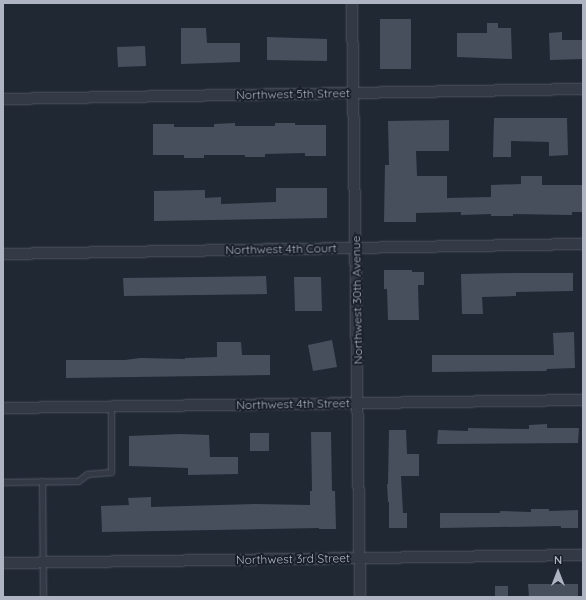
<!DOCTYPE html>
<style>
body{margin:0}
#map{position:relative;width:586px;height:600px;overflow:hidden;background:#202834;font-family:Quicksand,sans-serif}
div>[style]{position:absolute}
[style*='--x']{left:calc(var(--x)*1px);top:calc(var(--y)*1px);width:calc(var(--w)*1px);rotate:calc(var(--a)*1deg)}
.building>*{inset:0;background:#474f5d}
.roads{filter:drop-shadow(0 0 1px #515763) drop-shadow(0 0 1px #515763)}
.service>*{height:5px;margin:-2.5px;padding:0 2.5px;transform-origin:2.5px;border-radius:2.5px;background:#343a45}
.minor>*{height:10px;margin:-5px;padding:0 5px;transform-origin:5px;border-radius:5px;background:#343a45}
span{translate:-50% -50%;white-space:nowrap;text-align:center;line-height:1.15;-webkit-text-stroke:4px #191f29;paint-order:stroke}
.street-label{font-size:12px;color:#aeb4c2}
.frame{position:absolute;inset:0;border:4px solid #aeb4c2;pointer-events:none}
.north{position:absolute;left:538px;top:552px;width:40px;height:40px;-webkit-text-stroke:3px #191f29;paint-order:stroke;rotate:0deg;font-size:11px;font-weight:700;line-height:16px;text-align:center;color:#aeb4c2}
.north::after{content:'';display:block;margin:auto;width:14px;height:18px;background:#aeb4c2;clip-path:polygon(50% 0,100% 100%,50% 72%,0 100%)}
</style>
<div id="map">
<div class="building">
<div style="clip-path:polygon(380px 19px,411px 19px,411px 69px,380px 69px)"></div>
<div style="clip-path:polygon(487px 23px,498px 23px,498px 28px,511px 28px,512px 59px,457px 57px,457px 33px,487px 33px)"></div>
<div style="clip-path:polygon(181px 28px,206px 28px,207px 43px,240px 43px,240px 62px,181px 64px)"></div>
<div style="clip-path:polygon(562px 32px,562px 40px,583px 40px,583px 59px,550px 60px,549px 33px)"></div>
<div style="clip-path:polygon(267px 37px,327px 39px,327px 61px,267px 60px)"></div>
<div style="clip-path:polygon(145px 46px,146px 66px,118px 67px,117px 47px)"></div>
<div style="clip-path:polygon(494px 118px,567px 118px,568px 155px,549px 156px,549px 142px,511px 141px,511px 157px,493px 157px)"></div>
<div style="clip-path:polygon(449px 120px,449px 151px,416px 151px,417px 176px,447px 176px,447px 198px,491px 197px,491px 185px,521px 184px,521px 176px,542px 176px,542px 185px,583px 185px,583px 212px,572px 212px,572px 215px,513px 214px,513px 216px,491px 216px,491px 214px,461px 215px,461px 212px,416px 213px,416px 222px,384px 222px,385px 165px,389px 165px,388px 121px)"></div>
<div style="clip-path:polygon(235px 123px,235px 126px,275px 126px,275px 123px,295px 123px,295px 125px,326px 125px,326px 156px,305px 156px,305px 153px,265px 154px,265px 157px,245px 157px,245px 155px,204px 155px,204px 158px,184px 158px,184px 155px,153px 155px,153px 124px,174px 124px,174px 127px,214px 127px,214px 124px)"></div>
<div style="clip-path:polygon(276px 188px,327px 188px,327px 218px,154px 221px,154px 191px,205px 190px,205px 198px,221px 197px,221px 204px,276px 202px)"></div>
<div style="clip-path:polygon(384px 270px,412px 270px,412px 272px,424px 272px,424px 285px,418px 285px,419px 320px,388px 320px,387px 289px,384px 289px)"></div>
<div style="clip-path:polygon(515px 273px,573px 273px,573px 291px,516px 292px,516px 296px,482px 297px,483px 314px,462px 314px,461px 274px)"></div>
<div style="clip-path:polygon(266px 276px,267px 294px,124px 296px,123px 278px)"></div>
<div style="clip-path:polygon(294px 277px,321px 277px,322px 311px,295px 311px)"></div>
<div style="clip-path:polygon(574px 332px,575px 368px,547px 369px,546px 371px,432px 372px,432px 355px,554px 355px,553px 333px)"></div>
<div style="clip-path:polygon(332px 340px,337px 367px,313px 371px,308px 345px)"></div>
<div style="clip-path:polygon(217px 342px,241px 342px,242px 355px,270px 355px,270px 375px,66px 378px,66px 360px,125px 360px,140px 358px,185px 359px,185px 358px,217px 357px)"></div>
<div style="clip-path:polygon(547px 424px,547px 428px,579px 428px,578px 443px,437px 444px,438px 430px,468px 431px,468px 428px,529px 429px,529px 425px)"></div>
<div style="clip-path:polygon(389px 430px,406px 430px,407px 454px,419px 454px,419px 476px,401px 476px,403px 513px,407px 513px,407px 528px,389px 528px,389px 502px,388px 502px,387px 484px,388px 484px)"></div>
<div style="clip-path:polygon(311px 432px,331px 432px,332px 491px,335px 491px,336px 529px,319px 529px,319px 528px,102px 532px,101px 506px,129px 505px,128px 498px,151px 497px,151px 507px,255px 504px,310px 505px,310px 491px,312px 491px)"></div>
<div style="clip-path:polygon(250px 433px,269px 433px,269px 451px,250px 451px)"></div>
<div style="clip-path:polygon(179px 434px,209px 435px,210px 457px,238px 457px,238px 474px,188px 475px,188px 468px,129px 466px,129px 436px)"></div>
<div style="clip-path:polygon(531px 509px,549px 509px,549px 511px,578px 510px,578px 528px,561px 528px,561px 526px,440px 528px,440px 513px,500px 513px,500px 511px,531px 512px)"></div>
<div style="clip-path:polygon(528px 584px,578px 584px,578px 597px,529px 597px)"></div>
<div style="clip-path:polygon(495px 586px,508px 586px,508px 597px,495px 597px)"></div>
</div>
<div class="roads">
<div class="service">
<div style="--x:42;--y:481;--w:116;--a:89.5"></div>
<div style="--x:3;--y:482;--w:75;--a:-0.8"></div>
<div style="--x:78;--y:481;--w:11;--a:-38"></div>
<div style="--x:87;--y:474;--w:24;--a:-5"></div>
<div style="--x:111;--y:472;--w:65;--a:-90"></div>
</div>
<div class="minor">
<div style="--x:352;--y:3;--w:594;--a:89.23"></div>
<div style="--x:3;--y:99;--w:580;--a:-0.99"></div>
<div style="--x:3;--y:254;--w:580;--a:-0.99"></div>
<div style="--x:3;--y:408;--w:580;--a:-0.79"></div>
<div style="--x:3;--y:563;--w:580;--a:-0.79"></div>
</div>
</div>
<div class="street-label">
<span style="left:293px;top:94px;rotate:-1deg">Northwest 5th Street</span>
<span style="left:281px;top:249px;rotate:-1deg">Northwest 4th Court</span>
<span style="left:357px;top:300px;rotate:-91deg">Northwest 30th Avenue</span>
<span style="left:293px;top:404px;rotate:-1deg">Northwest 4th Street</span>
<span style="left:293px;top:559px;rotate:-1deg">Northwest 3rd Street</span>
</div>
<div class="frame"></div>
<div class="north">N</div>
</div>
